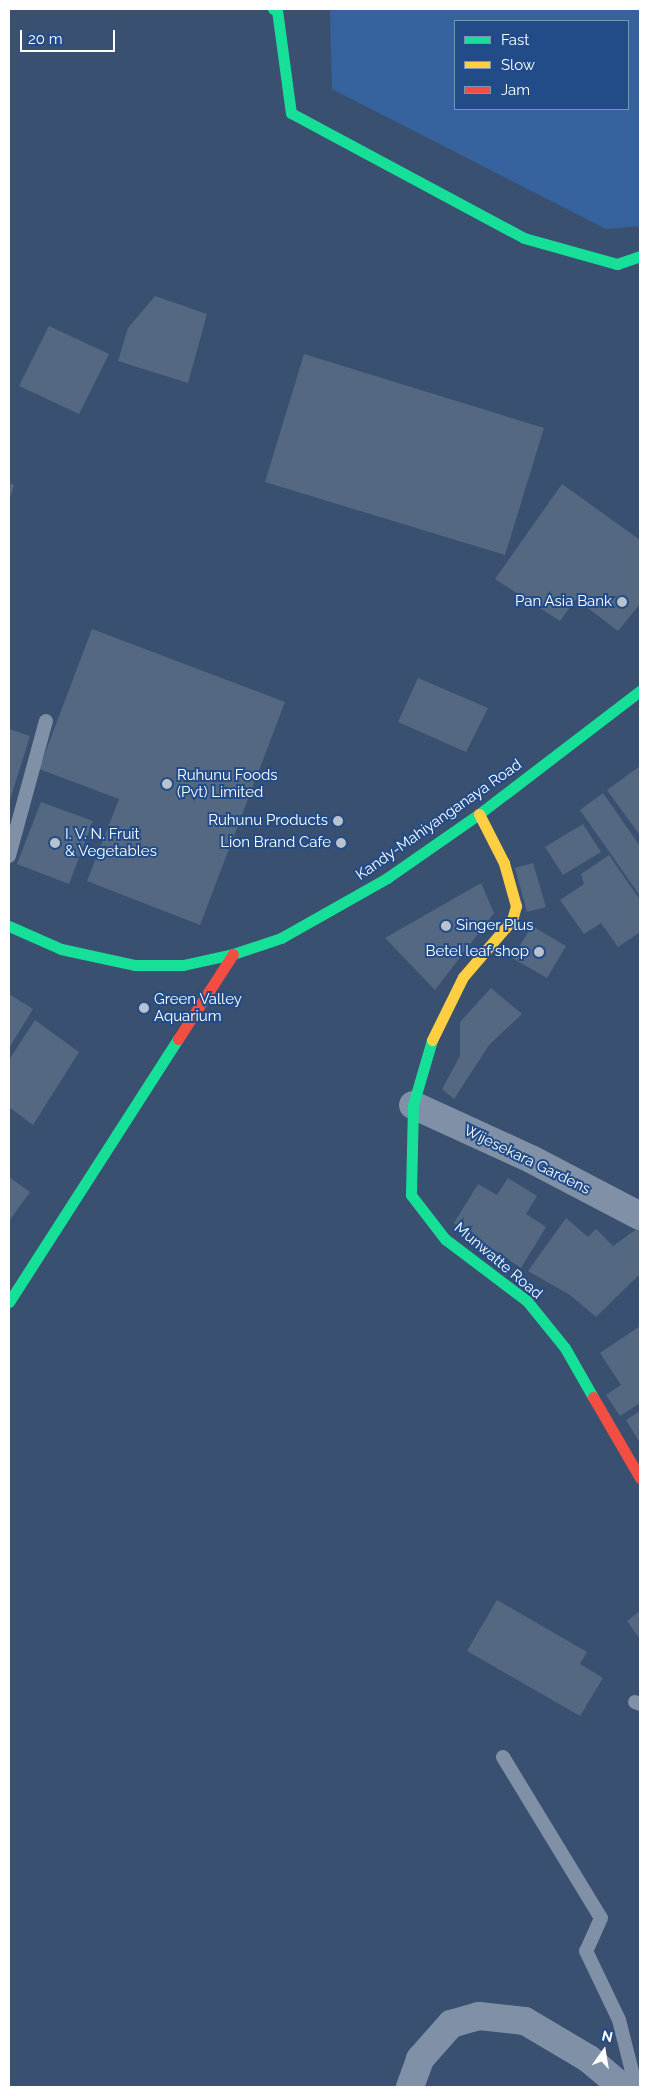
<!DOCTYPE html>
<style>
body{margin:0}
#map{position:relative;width:649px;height:2096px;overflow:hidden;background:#395071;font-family:Raleway,sans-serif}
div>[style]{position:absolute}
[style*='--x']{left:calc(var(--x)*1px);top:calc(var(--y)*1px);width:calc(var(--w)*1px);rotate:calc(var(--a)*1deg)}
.green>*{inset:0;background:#36639e}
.building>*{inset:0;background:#546882}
.lane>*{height:14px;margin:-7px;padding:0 7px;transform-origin:7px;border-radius:7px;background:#8090a6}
.street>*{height:28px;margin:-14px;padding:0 14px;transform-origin:14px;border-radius:14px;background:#8090a6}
.fast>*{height:11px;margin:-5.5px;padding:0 5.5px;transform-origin:5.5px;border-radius:5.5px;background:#16e098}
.slow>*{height:11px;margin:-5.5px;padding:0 5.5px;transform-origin:5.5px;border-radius:5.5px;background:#ffcf43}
.jam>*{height:11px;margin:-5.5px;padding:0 5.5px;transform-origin:5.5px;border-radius:5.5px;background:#f24e42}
.dots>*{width:14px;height:14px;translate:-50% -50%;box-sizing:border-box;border:2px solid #224c88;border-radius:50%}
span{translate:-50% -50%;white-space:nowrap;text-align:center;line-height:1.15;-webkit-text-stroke:4px #224c88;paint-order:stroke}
.poi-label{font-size:15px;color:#fff}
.right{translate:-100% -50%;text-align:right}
.left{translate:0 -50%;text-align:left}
.street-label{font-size:15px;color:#fff}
.frame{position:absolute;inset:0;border:10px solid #fff;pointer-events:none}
.legend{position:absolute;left:454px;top:20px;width:175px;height:90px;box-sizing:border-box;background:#224c88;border:1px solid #7a94b8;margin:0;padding:6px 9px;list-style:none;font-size:15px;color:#fff}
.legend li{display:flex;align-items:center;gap:10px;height:25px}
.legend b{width:25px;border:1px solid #7a94b8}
.north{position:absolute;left:579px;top:2026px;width:50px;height:50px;-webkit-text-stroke:4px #224c88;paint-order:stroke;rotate:13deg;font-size:14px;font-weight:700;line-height:20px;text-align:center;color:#fff}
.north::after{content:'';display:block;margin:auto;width:18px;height:22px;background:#fff;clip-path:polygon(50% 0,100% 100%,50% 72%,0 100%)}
.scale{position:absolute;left:20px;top:30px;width:95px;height:22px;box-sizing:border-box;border:2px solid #fff;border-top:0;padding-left:6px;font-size:15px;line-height:18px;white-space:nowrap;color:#fff;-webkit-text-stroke:4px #224c88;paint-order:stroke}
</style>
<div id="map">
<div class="green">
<div style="clip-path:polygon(evenodd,330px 9px,640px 9px,640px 226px,606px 229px,332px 89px,330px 9px,455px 21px,628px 21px,628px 109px,455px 109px,455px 21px)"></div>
</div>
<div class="building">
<div style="clip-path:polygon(155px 296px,207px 314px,188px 383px,118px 361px,128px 328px)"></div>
<div style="clip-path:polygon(49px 326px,109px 354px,79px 414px,19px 386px)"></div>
<div style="clip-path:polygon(304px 354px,544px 428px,505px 555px,265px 482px)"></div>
<div style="clip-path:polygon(9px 483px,14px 485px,9px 500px)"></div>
<div style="clip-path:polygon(562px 484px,640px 540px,640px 604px,618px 631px,576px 599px,560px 621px,495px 579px)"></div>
<div style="clip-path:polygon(92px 629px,285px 702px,200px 925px,87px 881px,119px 799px,39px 769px)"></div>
<div style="clip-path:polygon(418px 678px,488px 708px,466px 752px,398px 722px)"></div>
<div style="clip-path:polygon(9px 729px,30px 736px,9px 803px)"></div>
<div style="clip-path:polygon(640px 766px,640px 833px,639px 834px,607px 790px)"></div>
<div style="clip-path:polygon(603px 793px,640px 846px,640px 896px,580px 810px)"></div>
<div style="clip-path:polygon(41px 802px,93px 821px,69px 884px,17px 864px)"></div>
<div style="clip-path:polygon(583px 824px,601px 852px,563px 875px,545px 847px)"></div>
<div style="clip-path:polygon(609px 855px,640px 900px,640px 932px,618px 947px,601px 923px,584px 934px,560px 900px,584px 884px,581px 874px)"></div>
<div style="clip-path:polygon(533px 863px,546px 907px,527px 912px,515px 868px)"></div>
<div style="clip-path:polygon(481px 883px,494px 913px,435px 990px,385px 938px)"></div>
<div style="clip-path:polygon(532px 926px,566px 946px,547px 978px,512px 958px)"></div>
<div style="clip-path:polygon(491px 988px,522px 1014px,489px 1045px,454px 1099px,442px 1089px,460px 1056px,460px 1022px)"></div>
<div style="clip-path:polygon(9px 994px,33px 1009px,9px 1048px)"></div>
<div style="clip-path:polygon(35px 1020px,79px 1052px,33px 1125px,9px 1107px,9px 1060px)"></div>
<div style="clip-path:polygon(9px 1177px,30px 1192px,9px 1221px)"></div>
<div style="clip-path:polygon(508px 1178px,537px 1196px,526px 1214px,546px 1227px,521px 1268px,454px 1223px,478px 1184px,497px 1195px)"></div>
<div style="clip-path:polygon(566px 1218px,588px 1237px,596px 1229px,613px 1246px,638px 1228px,640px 1230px,640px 1274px,596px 1317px,570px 1295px,528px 1271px)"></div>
<div style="clip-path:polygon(640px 1326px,640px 1403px,620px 1416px,606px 1395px,621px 1385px,600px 1353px)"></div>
<div style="clip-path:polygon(640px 1411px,640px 1443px,626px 1420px)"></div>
<div style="clip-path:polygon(497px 1600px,587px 1652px,580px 1664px,603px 1678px,580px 1716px,467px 1651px)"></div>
<div style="clip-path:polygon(640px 1611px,640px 1639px,627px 1621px)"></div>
</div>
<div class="lane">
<div style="--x:9;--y:856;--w:140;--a:-74.7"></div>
<div style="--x:635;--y:1702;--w:5;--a:22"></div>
<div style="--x:503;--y:1757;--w:188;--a:58.7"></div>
<div style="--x:601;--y:1918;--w:36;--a:114"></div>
<div style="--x:586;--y:1951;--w:76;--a:64.4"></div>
<div style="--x:619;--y:2020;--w:69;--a:75.8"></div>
</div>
<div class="street">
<div style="--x:413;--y:1105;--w:130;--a:24.6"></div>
<div style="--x:531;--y:1159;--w:123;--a:27.6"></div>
<div style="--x:410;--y:2087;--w:30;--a:-70"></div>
<div style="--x:420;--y:2059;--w:47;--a:-48.5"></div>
<div style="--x:451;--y:2024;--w:29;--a:-16"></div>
<div style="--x:479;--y:2016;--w:46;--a:6.2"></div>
<div style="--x:525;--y:2021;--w:74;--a:30.7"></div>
<div style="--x:589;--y:2059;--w:43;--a:40.3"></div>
</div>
<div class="fast">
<div style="--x:273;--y:9;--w:4;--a:14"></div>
<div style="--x:277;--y:10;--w:104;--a:82.3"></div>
<div style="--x:291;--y:113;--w:264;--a:28.2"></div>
<div style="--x:524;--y:238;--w:97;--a:15.6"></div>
<div style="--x:617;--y:264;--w:24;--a:-19"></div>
<div style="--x:9;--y:926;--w:57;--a:23.9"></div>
<div style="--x:61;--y:949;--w:76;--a:12.2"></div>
<div style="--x:135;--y:965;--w:48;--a:0"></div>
<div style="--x:183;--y:965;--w:51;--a:-12.4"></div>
<div style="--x:233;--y:954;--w:51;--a:-18.4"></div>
<div style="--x:281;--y:938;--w:122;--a:-29.5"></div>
<div style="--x:387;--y:878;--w:112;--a:-34.8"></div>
<div style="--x:479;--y:814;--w:203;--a:-37.4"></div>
<div style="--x:432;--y:1040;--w:68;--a:106.3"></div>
<div style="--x:413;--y:1105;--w:90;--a:91.3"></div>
<div style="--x:411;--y:1195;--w:56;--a:52.3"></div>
<div style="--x:445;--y:1239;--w:103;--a:37.1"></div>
<div style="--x:527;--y:1301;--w:60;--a:51"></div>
<div style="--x:565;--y:1348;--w:56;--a:60.3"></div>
<div style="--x:9;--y:1302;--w:313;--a:-57.3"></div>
</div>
<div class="slow">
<div style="--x:432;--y:1040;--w:70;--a:-63.8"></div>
<div style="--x:463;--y:977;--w:75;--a:-49.3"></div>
<div style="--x:512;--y:920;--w:15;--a:-74"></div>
<div style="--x:516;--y:906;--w:45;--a:-105.6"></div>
<div style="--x:504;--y:863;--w:55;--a:-117"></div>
</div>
<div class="jam">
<div style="--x:178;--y:1039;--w:101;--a:-57.1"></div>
<div style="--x:593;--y:1397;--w:94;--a:59.9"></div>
</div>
<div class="dots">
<div style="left:622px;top:602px;background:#bac2cd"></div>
<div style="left:167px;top:784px;background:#bac2cd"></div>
<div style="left:338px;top:821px;background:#bac2cd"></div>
<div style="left:55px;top:843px;background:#bac2cd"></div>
<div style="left:341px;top:843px;background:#bac2cd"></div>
<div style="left:446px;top:926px;background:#bac2cd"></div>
<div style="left:539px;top:952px;background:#bac2cd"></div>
<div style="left:144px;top:1008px;background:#bac2cd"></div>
</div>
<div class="poi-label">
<span class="right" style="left:612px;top:602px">Pan Asia Bank</span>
<span class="left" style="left:177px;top:784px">Ruhunu Foods<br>(Pvt) Limited</span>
<span class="right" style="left:328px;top:821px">Ruhunu Products</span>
<span class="left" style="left:65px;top:843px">I. V. N. Fruit<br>&amp; Vegetables</span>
<span class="right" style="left:331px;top:843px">Lion Brand Cafe</span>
<span class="left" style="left:456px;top:926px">Singer Plus</span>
<span class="right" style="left:529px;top:952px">Betel leaf shop</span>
<span class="left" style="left:154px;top:1008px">Green Valley<br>Aquarium</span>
</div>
<div class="street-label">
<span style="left:439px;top:820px;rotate:-35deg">Kandy-Mahiyanganaya Road</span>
<span style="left:527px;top:1160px;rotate:26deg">Wijesekara Gardens</span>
<span style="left:498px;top:1261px;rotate:40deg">Munwatte Road</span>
</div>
<div class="frame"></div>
<ul class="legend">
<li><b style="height:6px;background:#16e098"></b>Fast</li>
<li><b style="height:6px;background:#ffcf43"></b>Slow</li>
<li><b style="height:6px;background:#f24e42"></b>Jam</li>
</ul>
<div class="north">N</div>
<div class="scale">20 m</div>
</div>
